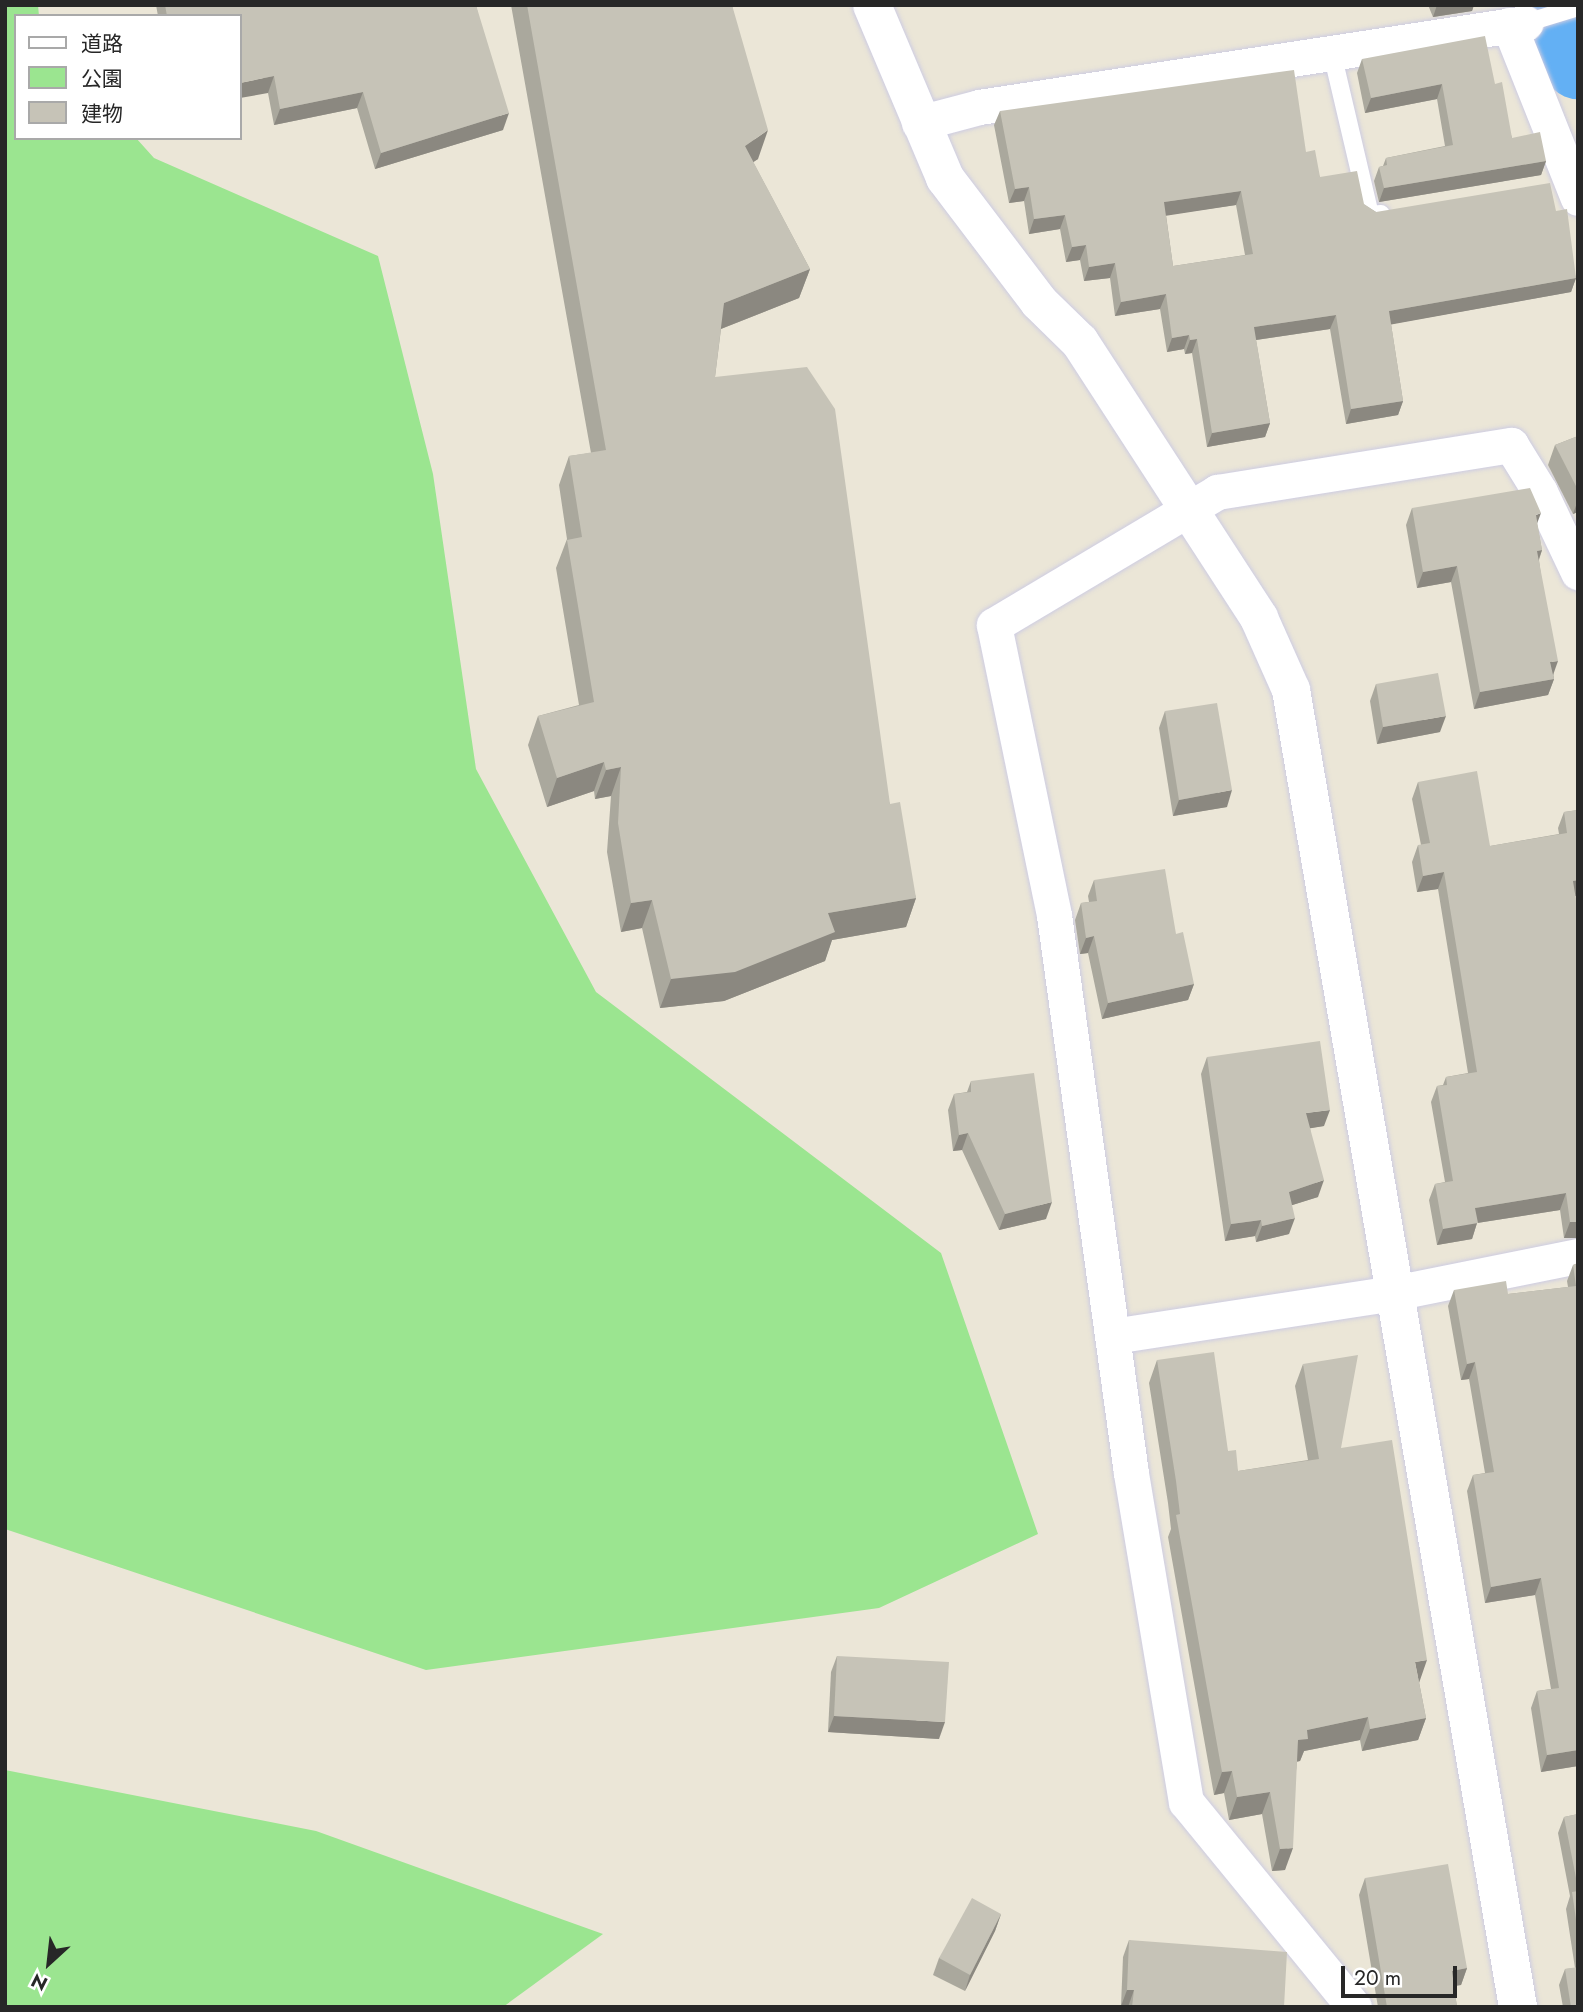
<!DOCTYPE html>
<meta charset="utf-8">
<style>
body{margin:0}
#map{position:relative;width:1583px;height:2012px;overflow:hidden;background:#ebe6d7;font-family:Jost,"Noto Sans JP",sans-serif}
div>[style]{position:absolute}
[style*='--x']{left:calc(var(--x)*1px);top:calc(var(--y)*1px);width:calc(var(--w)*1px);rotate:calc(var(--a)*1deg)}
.green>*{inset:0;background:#9be590}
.river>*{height:70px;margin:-35px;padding:0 35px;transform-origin:35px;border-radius:35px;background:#63b0f4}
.roads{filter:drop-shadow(0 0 2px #cdcce2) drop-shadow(0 0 2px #cdcce2)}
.service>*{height:18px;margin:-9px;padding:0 9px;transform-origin:9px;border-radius:9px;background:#fff}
.minor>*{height:35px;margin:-17.5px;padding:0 17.5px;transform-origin:17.5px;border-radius:17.5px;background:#fff}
.tertiary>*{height:38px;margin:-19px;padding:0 19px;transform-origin:19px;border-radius:19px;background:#fff}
.wall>*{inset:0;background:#aaa89d}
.shaded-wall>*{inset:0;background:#8b8880}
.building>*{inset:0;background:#c6c3b7}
span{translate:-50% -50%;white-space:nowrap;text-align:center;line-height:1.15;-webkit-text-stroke:7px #fff;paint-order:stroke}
.frame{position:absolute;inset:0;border:7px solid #272727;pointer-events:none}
.legend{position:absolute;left:14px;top:14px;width:228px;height:126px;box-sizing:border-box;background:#fff;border:2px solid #a9a9a9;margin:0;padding:9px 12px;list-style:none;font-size:21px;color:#272727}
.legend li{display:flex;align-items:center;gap:14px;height:35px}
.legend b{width:35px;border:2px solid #a9a9a9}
.north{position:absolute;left:14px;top:1928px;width:70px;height:70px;-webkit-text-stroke:5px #fff;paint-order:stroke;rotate:207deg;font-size:19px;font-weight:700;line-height:28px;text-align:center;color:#272727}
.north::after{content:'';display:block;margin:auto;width:24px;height:32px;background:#272727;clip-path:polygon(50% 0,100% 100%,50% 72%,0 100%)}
.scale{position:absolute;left:1341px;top:1966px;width:116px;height:32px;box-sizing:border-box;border:4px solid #272727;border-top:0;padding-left:9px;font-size:21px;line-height:24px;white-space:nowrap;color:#272727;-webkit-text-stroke:5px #fff;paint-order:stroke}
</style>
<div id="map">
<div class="green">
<div style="clip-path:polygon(5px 5px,38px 5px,39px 16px,16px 16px,16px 138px,136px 138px,154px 158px,378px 256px,433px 474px,476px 769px,596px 992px,941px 1253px,1038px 1534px,879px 1608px,426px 1670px,5px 1529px)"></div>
<div style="clip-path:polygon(5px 1770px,316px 1831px,603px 1934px,503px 2007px,5px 2007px)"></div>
</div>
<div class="river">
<div style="--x:1554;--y:5;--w:64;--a:67.9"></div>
</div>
<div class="roads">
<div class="service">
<div style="--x:1526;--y:23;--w:54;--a:-17.1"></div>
<div style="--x:1332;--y:53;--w:166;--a:76.8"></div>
<div style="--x:1370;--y:215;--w:11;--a:-5"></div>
</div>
<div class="minor">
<div style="--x:1509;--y:25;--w:186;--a:68.3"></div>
<div style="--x:919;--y:123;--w:62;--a:-14.9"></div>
<div style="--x:979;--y:107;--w:553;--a:-8.73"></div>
<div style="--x:1113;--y:1336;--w:284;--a:-8.7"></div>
<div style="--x:1394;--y:1293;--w:188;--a:-11.4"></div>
<div style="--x:1354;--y:2007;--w:265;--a:-129.3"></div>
<div style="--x:1186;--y:1802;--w:334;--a:-99.5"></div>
<div style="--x:1131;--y:1473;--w:563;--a:-97.86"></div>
<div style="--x:1054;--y:915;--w:296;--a:-101.7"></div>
<div style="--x:994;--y:625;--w:260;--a:-30.8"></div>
<div style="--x:1217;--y:492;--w:298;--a:-9.1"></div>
<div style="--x:1511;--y:445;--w:55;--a:58.3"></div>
<div style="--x:1540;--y:492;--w:89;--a:64.6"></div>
</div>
<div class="tertiary">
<div style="--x:872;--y:5;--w:188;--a:67.1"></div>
<div style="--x:945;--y:178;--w:156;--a:52.8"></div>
<div style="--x:1039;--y:302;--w:57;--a:44.3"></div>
<div style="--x:1080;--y:342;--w:329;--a:57"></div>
<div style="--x:1259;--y:618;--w:79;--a:66"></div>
<div style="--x:1291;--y:690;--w:1336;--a:80.22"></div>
</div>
</div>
<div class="wall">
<div style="clip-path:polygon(156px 5px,476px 5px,503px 130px,375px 169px,357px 108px,274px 125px,268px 93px,240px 16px,158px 16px)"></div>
<div style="clip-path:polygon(511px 5px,732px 5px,758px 159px,753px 162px,810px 269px,799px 298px,721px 329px,715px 377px,890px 804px,916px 898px,906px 927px,832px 940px,825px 961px,724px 1001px,660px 1008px,642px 928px,621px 932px,607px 852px,611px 796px,595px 799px,594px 791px,547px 807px,528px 745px,538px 716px,579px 705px,556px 568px,567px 539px,559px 485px,569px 456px,591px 453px)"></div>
<div style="clip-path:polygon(1428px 5px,1474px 5px,1472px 11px,1433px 17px)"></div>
<div style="clip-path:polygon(1362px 59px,1495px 84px,1512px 138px,1546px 161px,1541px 175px,1379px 202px,1374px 181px,1379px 167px,1383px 166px,1386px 158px,1445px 146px,1437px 99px,1365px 113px,1357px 73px)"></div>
<div style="clip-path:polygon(evenodd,1000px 111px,1306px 152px,1320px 177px,1376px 212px,1556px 211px,1576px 278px,1571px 292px,1391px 324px,1403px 401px,1398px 415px,1346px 424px,1330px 329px,1256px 340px,1270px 423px,1265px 437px,1207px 447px,1192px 353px,1185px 354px,1184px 349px,1167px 352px,1160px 309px,1115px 316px,1110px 278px,1084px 281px,1080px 260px,1066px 262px,1060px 229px,1029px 234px,1024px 201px,1009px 203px,994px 125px,1000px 111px,1236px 205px,1245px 255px,1173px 266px,1166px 215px,1236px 205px)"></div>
<div style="clip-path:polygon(1578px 436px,1578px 512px,1573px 514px,1548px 465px,1555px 445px)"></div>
<div style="clip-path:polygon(1412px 508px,1537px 524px,1542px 550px,1539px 560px,1554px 679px,1548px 695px,1474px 709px,1451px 582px,1417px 588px,1406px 525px)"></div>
<div style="clip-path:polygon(1376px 684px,1440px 732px,1377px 744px,1370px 701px)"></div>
<div style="clip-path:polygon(1165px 711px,1227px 807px,1173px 816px,1159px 728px)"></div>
<div style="clip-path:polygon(1418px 782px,1490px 846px,1559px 834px,1558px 828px,1564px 812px,1578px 810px,1578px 896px,1575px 896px,1578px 912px,1578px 1238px,1564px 1238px,1560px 1210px,1477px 1223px,1472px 1239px,1437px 1245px,1429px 1200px,1435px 1184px,1445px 1182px,1431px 1102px,1437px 1086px,1443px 1085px,1446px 1077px,1468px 1073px,1438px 889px,1417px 892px,1412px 862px,1418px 845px,1421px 845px,1412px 799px)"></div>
<div style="clip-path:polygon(1094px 880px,1194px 984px,1188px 1000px,1102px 1019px,1088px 953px,1080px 954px,1075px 920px,1081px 903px,1089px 902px,1088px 896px)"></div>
<div style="clip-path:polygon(1207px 1057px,1324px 1126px,1310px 1128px,1318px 1197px,1292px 1205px,1289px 1234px,1256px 1242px,1255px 1236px,1225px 1241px,1201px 1074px)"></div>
<div style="clip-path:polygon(971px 1081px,1046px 1219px,999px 1230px,962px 1150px,953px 1151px,948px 1110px,954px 1094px,967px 1092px)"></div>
<div style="clip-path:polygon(1578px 1263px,1578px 1766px,1541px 1772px,1531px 1708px,1537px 1691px,1551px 1689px,1535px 1595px,1485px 1603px,1467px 1491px,1473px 1475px,1485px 1473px,1469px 1379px,1461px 1380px,1448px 1306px,1454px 1290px,1508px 1294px,1568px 1287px,1567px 1281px,1573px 1265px)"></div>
<div style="clip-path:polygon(1157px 1360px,1228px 1451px,1238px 1471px,1308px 1460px,1295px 1386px,1303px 1364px,1341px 1448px,1419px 1682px,1426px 1718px,1418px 1740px,1362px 1751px,1360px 1740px,1304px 1751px,1300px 1761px,1297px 1762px,1285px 1870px,1272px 1871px,1262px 1814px,1229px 1820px,1224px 1793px,1214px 1795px,1168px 1537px,1171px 1529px,1168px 1503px,1149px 1383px)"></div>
<div style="clip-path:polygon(837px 1656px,939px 1739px,828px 1732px,831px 1672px)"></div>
<div style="clip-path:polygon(1578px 1814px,1578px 2007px,1563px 2007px,1559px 1985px,1565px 1969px,1575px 1968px,1566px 1909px,1570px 1896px,1558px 1833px,1564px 1817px)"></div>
<div style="clip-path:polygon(1365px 1878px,1467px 1968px,1461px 1985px,1454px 1986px,1457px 2007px,1378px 2007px,1359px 1895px)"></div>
<div style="clip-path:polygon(1001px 1914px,995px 1931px,965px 1991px,933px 1975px,939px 1958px)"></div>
<div style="clip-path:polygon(1129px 1940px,1284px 2007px,1121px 2006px,1123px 1957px)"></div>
</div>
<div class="shaded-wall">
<div style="clip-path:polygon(1437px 5px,1474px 5px,1472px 11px,1433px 17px)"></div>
<div style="clip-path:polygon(274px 76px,268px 93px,240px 98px,240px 83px)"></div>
<div style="clip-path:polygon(1442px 84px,1437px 99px,1365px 113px,1371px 98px)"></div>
<div style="clip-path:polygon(363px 92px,357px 108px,274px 125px,280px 109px)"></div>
<div style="clip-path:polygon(509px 113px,503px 130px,375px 169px,381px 153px)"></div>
<div style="clip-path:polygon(768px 130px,758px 159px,734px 175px,745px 146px)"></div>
<div style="clip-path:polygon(1546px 161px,1541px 175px,1379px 202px,1384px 188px)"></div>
<div style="clip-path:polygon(1029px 187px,1024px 201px,1009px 203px,1015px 189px)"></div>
<div style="clip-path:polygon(1241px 191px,1236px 205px,1158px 217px,1164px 202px)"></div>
<div style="clip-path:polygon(1065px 215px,1060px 229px,1029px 234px,1034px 219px)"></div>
<div style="clip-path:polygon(1086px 245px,1080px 260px,1066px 262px,1072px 247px)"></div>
<div style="clip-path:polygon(1115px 263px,1110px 278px,1084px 281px,1089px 267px)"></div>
<div style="clip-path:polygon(810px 269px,799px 298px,713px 332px,724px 303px)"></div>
<div style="clip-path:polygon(1576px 278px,1571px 292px,1383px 326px,1389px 311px)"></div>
<div style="clip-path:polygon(1166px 294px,1160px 309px,1115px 316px,1121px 302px)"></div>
<div style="clip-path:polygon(1336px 315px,1330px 329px,1249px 341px,1254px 327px)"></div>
<div style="clip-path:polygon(1189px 335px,1184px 349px,1167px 352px,1172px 338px)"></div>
<div style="clip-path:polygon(1197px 339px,1192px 353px,1185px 354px,1190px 340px)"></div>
<div style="clip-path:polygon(1403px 401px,1398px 415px,1346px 424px,1351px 409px)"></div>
<div style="clip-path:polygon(1270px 423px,1265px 437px,1207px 447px,1212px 433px)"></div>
<div style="clip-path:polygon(1578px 500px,1578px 512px,1573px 514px)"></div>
<div style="clip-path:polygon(1541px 513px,1535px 529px,1536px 515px)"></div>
<div style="clip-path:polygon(1542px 550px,1536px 567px,1537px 551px)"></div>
<div style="clip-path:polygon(1457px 566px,1451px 582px,1417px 588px,1423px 572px)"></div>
<div style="clip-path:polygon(1558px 661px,1552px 678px,1550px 662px)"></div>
<div style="clip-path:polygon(1554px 679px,1548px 695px,1474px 709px,1480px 692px)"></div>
<div style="clip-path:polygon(1446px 716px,1440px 732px,1377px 744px,1383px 727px)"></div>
<div style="clip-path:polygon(604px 762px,594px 791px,547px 807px,557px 778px)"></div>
<div style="clip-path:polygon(621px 767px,611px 796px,595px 799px,606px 770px)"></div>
<div style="clip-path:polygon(1232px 790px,1227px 807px,1173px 816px,1179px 800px)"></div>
<div style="clip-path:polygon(1444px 872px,1438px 889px,1417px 892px,1423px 876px)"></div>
<div style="clip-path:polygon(1578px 880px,1578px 896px,1567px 897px,1573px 881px)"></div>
<div style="clip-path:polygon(916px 898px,906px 927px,832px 940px,825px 961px,724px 1001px,660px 1008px,671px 979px,828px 913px)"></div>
<div style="clip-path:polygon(652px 900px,642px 928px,621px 932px,631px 903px)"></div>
<div style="clip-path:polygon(1094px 936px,1088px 953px,1080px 954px,1086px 938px)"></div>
<div style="clip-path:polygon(1194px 984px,1188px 1000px,1102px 1019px,1108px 1003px)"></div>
<div style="clip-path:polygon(1330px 1110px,1324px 1126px,1300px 1130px,1306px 1113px)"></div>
<div style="clip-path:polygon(968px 1133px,962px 1150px,953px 1151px,959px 1135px)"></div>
<div style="clip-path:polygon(1324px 1180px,1318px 1197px,1283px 1208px,1289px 1192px)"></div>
<div style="clip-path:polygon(1566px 1193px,1560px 1210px,1477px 1223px,1472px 1239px,1437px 1245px,1443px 1229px,1475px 1208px)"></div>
<div style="clip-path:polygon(1052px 1202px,1046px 1219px,999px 1230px,1005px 1214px)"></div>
<div style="clip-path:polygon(1295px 1218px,1289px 1234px,1256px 1242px,1262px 1226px)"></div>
<div style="clip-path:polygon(1261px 1220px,1255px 1236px,1225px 1241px,1231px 1224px)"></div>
<div style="clip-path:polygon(1570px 1222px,1578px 1222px,1578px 1238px,1564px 1238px)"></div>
<div style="clip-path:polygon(1475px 1362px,1469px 1379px,1461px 1380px,1467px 1364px)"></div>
<div style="clip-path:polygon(1541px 1578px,1535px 1595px,1485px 1603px,1491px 1587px)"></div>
<div style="clip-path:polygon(1427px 1660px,1419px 1683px,1415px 1662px)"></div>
<div style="clip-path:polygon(834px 1716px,945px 1722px,939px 1739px,828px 1732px)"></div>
<div style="clip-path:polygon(1368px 1717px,1360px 1740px,1304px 1751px,1300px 1761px,1290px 1762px,1298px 1740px,1307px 1730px)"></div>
<div style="clip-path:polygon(1426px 1718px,1418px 1740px,1362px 1751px,1370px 1729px)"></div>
<div style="clip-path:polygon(1578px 1750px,1578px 1766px,1541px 1772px,1547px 1755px)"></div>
<div style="clip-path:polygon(1232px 1771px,1224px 1793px,1214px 1795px,1222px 1772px)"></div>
<div style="clip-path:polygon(1270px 1792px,1262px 1814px,1229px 1820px,1237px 1797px)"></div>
<div style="clip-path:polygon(1293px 1848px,1285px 1870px,1272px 1871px,1280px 1849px)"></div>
<div style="clip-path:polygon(1001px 1914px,995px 1931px,965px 1991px,970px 1975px)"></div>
<div style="clip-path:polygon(1467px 1968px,1461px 1985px,1446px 1987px,1452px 1971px)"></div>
<div style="clip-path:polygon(1127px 1990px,1134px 1990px,1128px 2007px,1121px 2006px)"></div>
</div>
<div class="building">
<div style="clip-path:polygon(165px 5px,476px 5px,509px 113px,381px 153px,363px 92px,280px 109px,274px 76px,240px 83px,240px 16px,167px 16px)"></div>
<div style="clip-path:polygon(527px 5px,732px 5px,768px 130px,745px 146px,810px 269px,724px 303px,715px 377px,807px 367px,835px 409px,890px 804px,900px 802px,916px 898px,828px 913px,835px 932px,735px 972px,671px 979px,652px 900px,631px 903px,618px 823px,621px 767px,606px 770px,604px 762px,557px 778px,538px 716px,594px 702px,567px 540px,582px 537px,569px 456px,606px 450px)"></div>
<div style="clip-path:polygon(1485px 36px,1495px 84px,1502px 82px,1512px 138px,1540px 132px,1546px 161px,1384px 188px,1379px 167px,1387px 165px,1386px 158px,1453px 145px,1442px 84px,1371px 98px,1362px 59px)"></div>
<div style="clip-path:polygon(evenodd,1294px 70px,1306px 152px,1315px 150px,1320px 177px,1357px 171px,1364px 204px,1376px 212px,1550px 183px,1556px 211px,1567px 209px,1576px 278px,1389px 311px,1403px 401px,1351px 409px,1336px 315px,1254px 327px,1270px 423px,1212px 433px,1197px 339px,1190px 340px,1189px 335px,1172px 338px,1166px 294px,1121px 302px,1115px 263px,1089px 267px,1086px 245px,1072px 247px,1065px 215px,1034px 219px,1029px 187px,1015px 189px,1000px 111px,1294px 70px,1241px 191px,1253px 254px,1173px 266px,1164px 202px,1241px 191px)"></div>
<div style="clip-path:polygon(1578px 436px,1578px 490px,1555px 445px)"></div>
<div style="clip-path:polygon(1530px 488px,1541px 513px,1536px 515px,1542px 550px,1537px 551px,1558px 661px,1550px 662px,1554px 679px,1480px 692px,1457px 566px,1423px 572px,1412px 508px)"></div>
<div style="clip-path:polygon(1438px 673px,1446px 716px,1383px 727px,1376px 684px)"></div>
<div style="clip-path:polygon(1217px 703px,1232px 790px,1179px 800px,1165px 711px)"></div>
<div style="clip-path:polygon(1477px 771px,1490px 846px,1567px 833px,1564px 812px,1578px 810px,1578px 880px,1573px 881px,1578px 912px,1578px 1222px,1570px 1222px,1566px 1193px,1475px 1208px,1478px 1223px,1443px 1229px,1435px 1184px,1453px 1181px,1437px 1086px,1447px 1085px,1446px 1077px,1477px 1072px,1444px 872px,1423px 876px,1418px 845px,1430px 843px,1418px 782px)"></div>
<div style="clip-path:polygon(1165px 869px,1176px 934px,1183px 932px,1194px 984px,1108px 1003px,1094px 936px,1086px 938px,1081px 903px,1097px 901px,1094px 880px)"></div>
<div style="clip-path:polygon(1320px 1041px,1330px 1110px,1306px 1113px,1324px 1180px,1289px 1192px,1295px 1218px,1262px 1226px,1261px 1220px,1231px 1224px,1207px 1057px)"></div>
<div style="clip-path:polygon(1034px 1073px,1052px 1202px,1005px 1214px,968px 1133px,959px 1135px,954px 1094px,971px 1092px,971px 1081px)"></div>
<div style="clip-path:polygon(1578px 1263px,1578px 1750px,1547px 1755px,1537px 1691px,1559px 1688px,1541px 1578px,1491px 1587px,1473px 1475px,1494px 1472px,1475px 1362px,1467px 1364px,1454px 1290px,1506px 1281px,1508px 1294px,1576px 1286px,1573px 1265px)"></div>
<div style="clip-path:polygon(1214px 1352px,1228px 1451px,1236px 1450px,1238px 1471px,1319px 1459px,1303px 1364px,1358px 1355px,1341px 1448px,1392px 1440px,1427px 1660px,1415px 1662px,1426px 1718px,1370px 1729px,1368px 1717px,1307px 1730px,1308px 1739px,1298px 1740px,1293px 1848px,1280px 1849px,1270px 1792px,1237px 1797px,1232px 1771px,1222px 1772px,1176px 1515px,1180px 1514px,1176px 1481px,1157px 1360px)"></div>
<div style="clip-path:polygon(837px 1656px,949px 1662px,945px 1722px,834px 1716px)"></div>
<div style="clip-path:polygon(1578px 1814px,1578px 1888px,1564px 1817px)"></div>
<div style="clip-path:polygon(1448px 1864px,1467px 1968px,1452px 1971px,1457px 2007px,1387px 2007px,1365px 1878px)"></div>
<div style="clip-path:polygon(1578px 1891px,1578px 1933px,1572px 1892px)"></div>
<div style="clip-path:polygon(972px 1898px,1001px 1914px,970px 1975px,939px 1958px)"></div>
<div style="clip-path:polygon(1129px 1940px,1287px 1952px,1284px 2007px,1132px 2007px,1134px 1990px,1127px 1990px)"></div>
<div style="clip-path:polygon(1578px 1967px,1578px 2007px,1571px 2007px,1565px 1969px)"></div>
</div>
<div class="frame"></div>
<ul class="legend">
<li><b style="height:9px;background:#fff"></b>道路</li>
<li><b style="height:19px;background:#9be590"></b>公園</li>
<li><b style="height:19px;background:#c6c3b7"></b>建物</li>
</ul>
<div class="north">N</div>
<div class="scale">20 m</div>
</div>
